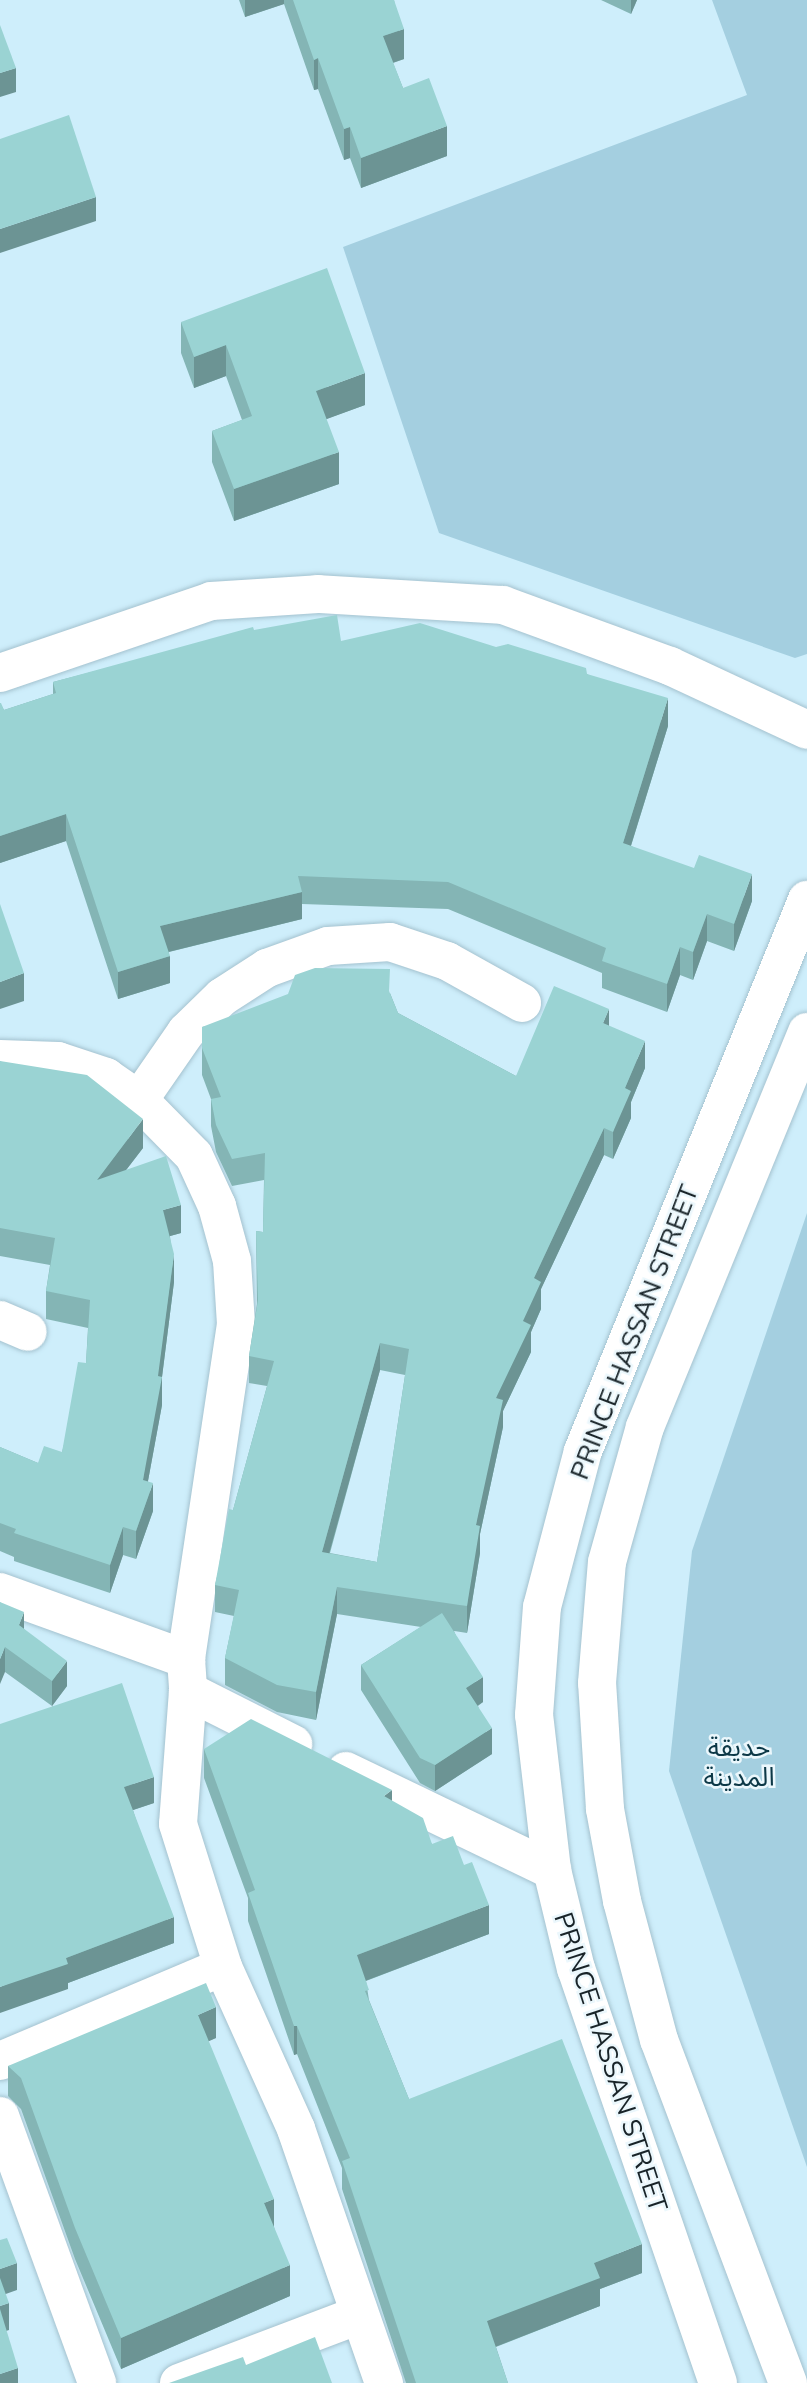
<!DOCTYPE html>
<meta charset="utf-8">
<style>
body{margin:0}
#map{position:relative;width:807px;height:2383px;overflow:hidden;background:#ceeefb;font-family:Mulish,"Noto Sans Arabic",sans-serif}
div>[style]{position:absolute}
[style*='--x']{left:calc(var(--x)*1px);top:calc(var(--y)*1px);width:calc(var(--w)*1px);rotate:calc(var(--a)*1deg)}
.green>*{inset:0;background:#a4cfe0}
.roads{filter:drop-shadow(0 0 2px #a4c2cf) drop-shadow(0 0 2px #a4c2cf)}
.minor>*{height:38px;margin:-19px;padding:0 19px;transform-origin:19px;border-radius:19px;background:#fff}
.major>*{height:38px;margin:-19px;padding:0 19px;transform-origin:19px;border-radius:19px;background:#fff}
.wall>*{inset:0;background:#84b5b5}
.shaded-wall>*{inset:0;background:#6c9494}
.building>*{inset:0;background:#9ad3d3}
span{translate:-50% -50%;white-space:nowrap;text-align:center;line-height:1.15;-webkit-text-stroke:5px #ebf7fc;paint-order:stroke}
.street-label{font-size:26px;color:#182328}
.park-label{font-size:26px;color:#0c3847}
</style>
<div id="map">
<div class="green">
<div style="clip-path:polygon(712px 0,807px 0,807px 654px,795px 658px,439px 533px,343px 247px,747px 95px)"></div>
<div style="clip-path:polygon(807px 1213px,807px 2167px,669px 1771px,692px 1551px)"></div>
</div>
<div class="roads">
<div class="minor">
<div style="--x:0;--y:673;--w:223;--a:-18.8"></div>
<div style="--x:211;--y:601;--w:107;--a:-3.7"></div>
<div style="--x:318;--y:594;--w:185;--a:3.4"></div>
<div style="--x:503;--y:605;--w:178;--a:20.1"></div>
<div style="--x:670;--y:666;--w:151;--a:25"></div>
<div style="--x:0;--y:1059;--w:58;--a:2"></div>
<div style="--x:58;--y:1061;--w:51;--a:18.4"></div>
<div style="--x:106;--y:1077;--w:40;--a:34.9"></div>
<div style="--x:139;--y:1100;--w:78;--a:45.5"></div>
<div style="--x:194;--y:1156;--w:55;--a:65.3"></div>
<div style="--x:217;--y:1206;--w:57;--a:74.7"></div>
<div style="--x:232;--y:1261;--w:63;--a:86.4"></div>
<div style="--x:236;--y:1324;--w:339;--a:98.5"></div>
<div style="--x:186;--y:1659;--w:32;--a:86"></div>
<div style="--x:188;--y:1691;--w:133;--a:94.3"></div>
<div style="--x:178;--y:1824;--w:150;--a:72.5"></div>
<div style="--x:223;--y:1967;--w:178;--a:65.7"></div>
<div style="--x:296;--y:2129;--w:269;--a:70.9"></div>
<div style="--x:139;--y:1100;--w:83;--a:-55.3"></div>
<div style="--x:186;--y:1032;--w:50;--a:-44.2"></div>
<div style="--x:222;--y:997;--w:54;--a:-32.8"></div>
<div style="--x:267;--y:968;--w:65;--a:-19.8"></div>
<div style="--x:328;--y:946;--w:62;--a:-3.7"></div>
<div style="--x:390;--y:942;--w:60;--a:18.4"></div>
<div style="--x:447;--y:961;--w:86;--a:29.2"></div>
<div style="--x:0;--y:1320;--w:30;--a:23"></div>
<div style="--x:0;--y:1592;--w:198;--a:19.8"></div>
<div style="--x:188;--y:1691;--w:118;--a:26.8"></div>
<div style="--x:346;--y:1771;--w:229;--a:25.7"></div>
<div style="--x:0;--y:2061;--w:242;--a:-22.9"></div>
<div style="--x:0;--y:2116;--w:284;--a:70"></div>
<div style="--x:179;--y:2383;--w:192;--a:-20.7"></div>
</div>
<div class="major">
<div style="--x:718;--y:2383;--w:438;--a:-108.9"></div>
<div style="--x:576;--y:1969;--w:102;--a:-103.6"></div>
<div style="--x:552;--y:1870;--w:156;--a:-96.6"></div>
<div style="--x:534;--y:1715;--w:108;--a:-85.8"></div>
<div style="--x:542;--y:1607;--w:161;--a:-75.3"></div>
<div style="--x:583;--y:1451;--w:595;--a:-67.88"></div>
<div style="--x:788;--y:2383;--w:366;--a:-110.6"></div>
<div style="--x:659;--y:2040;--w:144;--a:-104.9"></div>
<div style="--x:622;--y:1901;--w:94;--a:-100.5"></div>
<div style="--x:605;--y:1809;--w:126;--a:-93.6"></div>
<div style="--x:597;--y:1683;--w:121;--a:-85.3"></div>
<div style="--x:607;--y:1562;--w:140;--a:-74.3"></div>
<div style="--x:645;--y:1427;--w:427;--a:-67.7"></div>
</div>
</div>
<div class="wall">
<div style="clip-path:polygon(239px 0,394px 0,404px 59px,393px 63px,403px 88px,447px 156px,361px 188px,350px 158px,344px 160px,318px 89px,314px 90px,284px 4px,245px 17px)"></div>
<div style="clip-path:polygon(601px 0,637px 0,631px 14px)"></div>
<div style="clip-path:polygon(181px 322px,365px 405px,326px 419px,339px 484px,234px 521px,212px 462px,212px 431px,242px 420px,226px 376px,194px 388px,181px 353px)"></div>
<div style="clip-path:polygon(254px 630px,587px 674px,668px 726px,631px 846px,752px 901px,734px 951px,707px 941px,693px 980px,680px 975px,667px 1012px,602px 988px,602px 973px,448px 909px,302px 904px,302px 919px,169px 952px,170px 983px,118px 999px,66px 841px,0 863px,0 703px,4px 710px,53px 694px,53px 682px)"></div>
<div style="clip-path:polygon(evenodd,390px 993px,398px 1013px,516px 1076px,609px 1026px,645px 1068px,631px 1102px,631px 1118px,613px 1159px,604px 1155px,541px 1289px,541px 1309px,531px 1332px,531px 1352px,503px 1411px,503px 1427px,480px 1534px,480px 1553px,467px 1633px,454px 1631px,483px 1702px,478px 1706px,492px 1754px,435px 1791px,420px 1783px,361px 1690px,361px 1665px,421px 1627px,337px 1614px,316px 1720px,277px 1712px,225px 1685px,225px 1658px,234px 1616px,215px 1612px,215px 1585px,233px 1510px,267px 1386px,249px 1383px,249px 1356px,257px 1304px,256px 1231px,263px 1232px,264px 1180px,232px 1186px,216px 1152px,211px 1126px,211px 1099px,202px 1075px,202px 1027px,390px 993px,380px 1370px,405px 1375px,377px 1562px,330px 1553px,380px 1370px)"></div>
<div style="clip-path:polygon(0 1061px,143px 1148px,126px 1170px,181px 1233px,170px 1236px,174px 1282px,162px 1377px,162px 1405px,148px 1481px,153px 1511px,136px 1559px,123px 1555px,110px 1593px,14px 1561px,14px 1557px,0 1551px,0 1447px,38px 1463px,62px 1452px,86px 1363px,88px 1328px,46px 1319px,46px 1291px,50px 1265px,0 1256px)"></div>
<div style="clip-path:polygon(0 1602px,24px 1629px,67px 1686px,52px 1706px,154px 1803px,133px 1810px,174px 1943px,68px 1983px,68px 1989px,52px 1706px,5px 1672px)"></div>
<div style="clip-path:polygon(204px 1749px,392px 1801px,432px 1844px,489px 1934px,366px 1981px,369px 2000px,409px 2099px,642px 2273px,600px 2289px,600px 2306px,496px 2347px,508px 2383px,406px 2383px,342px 2189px,342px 2168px,297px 2054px,294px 2055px,248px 1921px,248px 1898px,204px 1778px)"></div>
<div style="clip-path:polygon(216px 2038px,208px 2041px,274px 2227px,290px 2296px,121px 2369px,75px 2259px,21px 2109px,8px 2096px,8px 2066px)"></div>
</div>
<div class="shaded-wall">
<div style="clip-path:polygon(245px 0,284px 0,284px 4px,245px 17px)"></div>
<div style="clip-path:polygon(631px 0,637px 0,631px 14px)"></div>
<div style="clip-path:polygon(404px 29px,404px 59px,383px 66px,383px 36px)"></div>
<div style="clip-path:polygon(318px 58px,318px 89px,314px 90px,314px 60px)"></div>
<div style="clip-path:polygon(16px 68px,16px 92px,0 97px,0 73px)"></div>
<div style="clip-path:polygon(447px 126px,447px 156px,361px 188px,361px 158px)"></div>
<div style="clip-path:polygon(350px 127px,350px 158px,344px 160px,344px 129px)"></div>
<div style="clip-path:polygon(96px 197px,96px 221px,0 253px,0 229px)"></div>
<div style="clip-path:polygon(226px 345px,226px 376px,194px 388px,194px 357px)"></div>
<div style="clip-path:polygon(365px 373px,365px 405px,316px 423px,316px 391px)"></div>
<div style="clip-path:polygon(339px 452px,339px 484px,234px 521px,234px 489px)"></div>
<div style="clip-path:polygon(668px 698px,668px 726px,623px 871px,623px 843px)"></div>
<div style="clip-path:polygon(66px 814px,66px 841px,0 863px,0 836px)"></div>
<div style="clip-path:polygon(752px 874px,752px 901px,734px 951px,734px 924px)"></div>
<div style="clip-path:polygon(302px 892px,302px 919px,160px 954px,160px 926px)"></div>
<div style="clip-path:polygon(707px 914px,707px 941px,693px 980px,693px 952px)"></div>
<div style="clip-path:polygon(680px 947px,680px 975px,667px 1012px,667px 984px)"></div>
<div style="clip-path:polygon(170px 956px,170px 983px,118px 999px,118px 972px)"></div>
<div style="clip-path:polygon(24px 973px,24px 1001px,0 1009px,0 982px)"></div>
<div style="clip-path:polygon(609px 1009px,609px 1036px,603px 1023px)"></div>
<div style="clip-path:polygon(645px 1041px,645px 1068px,631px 1102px,631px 1118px,613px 1159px,613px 1132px,625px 1088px)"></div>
<div style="clip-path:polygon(143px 1119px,143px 1148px,97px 1208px,97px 1180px)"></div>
<div style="clip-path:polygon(604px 1128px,604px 1155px,541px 1289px,541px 1309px,531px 1332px,531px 1352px,503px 1411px,503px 1427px,480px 1534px,480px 1553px,467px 1633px,467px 1606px,476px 1525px,496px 1398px,534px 1278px)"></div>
<div style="clip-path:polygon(181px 1205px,181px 1233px,163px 1238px,163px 1210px)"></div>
<div style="clip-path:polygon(174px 1254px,174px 1282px,161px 1385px,162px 1377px,162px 1405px,143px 1508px,143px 1480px)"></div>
<div style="clip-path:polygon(380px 1343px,380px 1370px,322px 1579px,322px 1552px)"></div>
<div style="clip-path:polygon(153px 1483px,153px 1511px,136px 1559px,136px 1531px)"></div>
<div style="clip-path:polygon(123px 1527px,123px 1555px,110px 1593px,110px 1565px)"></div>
<div style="clip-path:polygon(337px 1587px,337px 1614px,316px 1720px,316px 1692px)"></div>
<div style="clip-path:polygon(24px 1612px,24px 1638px,19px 1625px)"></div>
<div style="clip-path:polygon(5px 1647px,5px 1672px,0 1684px,0 1659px)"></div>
<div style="clip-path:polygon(67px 1661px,67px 1686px,52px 1706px,52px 1681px)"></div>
<div style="clip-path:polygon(483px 1677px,483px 1702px,466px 1713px,466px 1688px)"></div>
<div style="clip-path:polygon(492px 1728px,492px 1754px,435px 1791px,435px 1765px)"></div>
<div style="clip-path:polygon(154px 1777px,154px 1803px,124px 1813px,124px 1787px)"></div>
<div style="clip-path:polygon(392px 1790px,392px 1819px,384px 1796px)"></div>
<div style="clip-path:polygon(489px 1905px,489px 1934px,357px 1984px,357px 1955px)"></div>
<div style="clip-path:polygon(174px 1917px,174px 1943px,68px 1983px,68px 1989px,0 2013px,0 1987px,66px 1958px)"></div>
<div style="clip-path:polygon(216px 2007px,216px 2038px,198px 2046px,198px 2015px)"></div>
<div style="clip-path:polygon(294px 2026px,297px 2026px,297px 2054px,294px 2055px)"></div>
<div style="clip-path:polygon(274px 2199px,274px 2230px,264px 2203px)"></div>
<div style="clip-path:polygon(642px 2244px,642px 2273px,600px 2289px,600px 2306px,487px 2350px,487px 2321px,594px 2263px)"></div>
<div style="clip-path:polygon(17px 2263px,17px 2290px,0 2296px,0 2269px)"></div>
<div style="clip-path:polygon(290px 2265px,290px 2296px,121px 2369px,121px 2338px)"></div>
<div style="clip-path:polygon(9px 2303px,9px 2330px,0 2333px,0 2306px)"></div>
<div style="clip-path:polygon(18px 2368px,18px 2383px,0 2383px,0 2374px)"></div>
</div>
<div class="building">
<div style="clip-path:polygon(293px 0,394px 0,404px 29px,383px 36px,403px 88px,429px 78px,447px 126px,361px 158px,350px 127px,344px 129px,318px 58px,314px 60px)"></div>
<div style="clip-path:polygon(0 25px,16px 68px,0 73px)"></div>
<div style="clip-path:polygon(69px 115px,96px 197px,0 229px,0 139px)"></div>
<div style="clip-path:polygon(327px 268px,365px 373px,316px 391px,339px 452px,234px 489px,212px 431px,252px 416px,226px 345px,194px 357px,181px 322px)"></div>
<div style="clip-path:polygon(337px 615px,341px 641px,420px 623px,496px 647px,508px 644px,586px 668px,587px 674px,668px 698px,623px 843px,694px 868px,699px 855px,752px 874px,734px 924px,707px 914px,693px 952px,680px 947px,667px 984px,602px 961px,606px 948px,448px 882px,298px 876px,302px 892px,160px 926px,170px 956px,118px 972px,66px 814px,0 836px,0 703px,1px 703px,4px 710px,56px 693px,53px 682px,253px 627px,254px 630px)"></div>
<div style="clip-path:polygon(0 904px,24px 973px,0 982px)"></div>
<div style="clip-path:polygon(evenodd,315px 968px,390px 969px,389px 991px,398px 1013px,516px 1076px,554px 986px,609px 1009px,603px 1023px,645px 1041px,625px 1088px,631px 1091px,613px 1132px,604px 1128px,534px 1278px,541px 1282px,523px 1321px,531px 1325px,496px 1398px,503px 1400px,476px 1525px,480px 1526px,467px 1606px,337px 1587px,316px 1692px,277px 1685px,225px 1658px,239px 1590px,215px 1585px,229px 1509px,233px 1510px,274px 1361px,249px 1356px,258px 1300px,256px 1231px,263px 1232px,265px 1153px,232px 1159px,216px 1125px,211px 1099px,221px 1097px,202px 1048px,202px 1027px,288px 994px,295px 975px,315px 968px,380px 1343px,409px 1349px,377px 1562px,322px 1552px,380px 1343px)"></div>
<div style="clip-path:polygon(0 1061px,87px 1075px,143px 1119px,97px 1180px,166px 1156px,181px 1205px,163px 1210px,174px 1254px,158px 1376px,162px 1377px,143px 1480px,153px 1483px,136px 1531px,123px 1527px,110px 1565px,14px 1533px,16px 1529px,0 1523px,0 1447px,38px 1463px,44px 1446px,62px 1452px,78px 1362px,86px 1363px,90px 1300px,46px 1291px,55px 1238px,0 1228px)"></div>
<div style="clip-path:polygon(0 1602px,24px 1612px,19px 1625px,67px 1661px,52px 1681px,5px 1647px,0 1659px)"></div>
<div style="clip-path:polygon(442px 1613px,483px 1677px,466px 1688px,492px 1728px,435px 1765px,420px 1758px,361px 1665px)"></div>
<div style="clip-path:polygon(122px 1683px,154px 1777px,124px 1787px,174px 1917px,66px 1958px,68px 1964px,0 1987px,0 1724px)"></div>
<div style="clip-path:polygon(251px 1719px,392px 1790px,384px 1796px,423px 1818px,432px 1844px,453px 1836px,464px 1865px,472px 1862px,489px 1905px,357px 1955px,369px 1990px,365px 1991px,409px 2099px,562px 2039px,642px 2244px,594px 2263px,600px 2278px,487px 2321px,508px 2383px,416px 2383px,342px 2161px,350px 2158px,297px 2026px,294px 2026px,248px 1893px,255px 1890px,204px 1749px)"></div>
<div style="clip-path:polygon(206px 1983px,216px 2007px,198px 2015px,274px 2199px,264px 2203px,290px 2265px,121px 2338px,75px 2228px,21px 2078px,8px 2066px)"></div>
<div style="clip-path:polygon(7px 2238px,17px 2263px,0 2269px,0 2240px)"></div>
<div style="clip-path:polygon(0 2278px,9px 2303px,0 2306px)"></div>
<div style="clip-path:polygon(0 2309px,18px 2368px,0 2374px)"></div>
<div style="clip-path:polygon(315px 2337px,332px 2383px,169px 2383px,243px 2357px,246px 2365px)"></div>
</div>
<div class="street-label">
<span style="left:634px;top:1332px;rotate:-69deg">PRINCE HASSAN STREET</span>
<span style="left:611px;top:2062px;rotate:72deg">PRINCE HASSAN STREET</span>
</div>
<div class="park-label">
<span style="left:739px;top:1762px">حديقة<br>المدينة</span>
</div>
</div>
